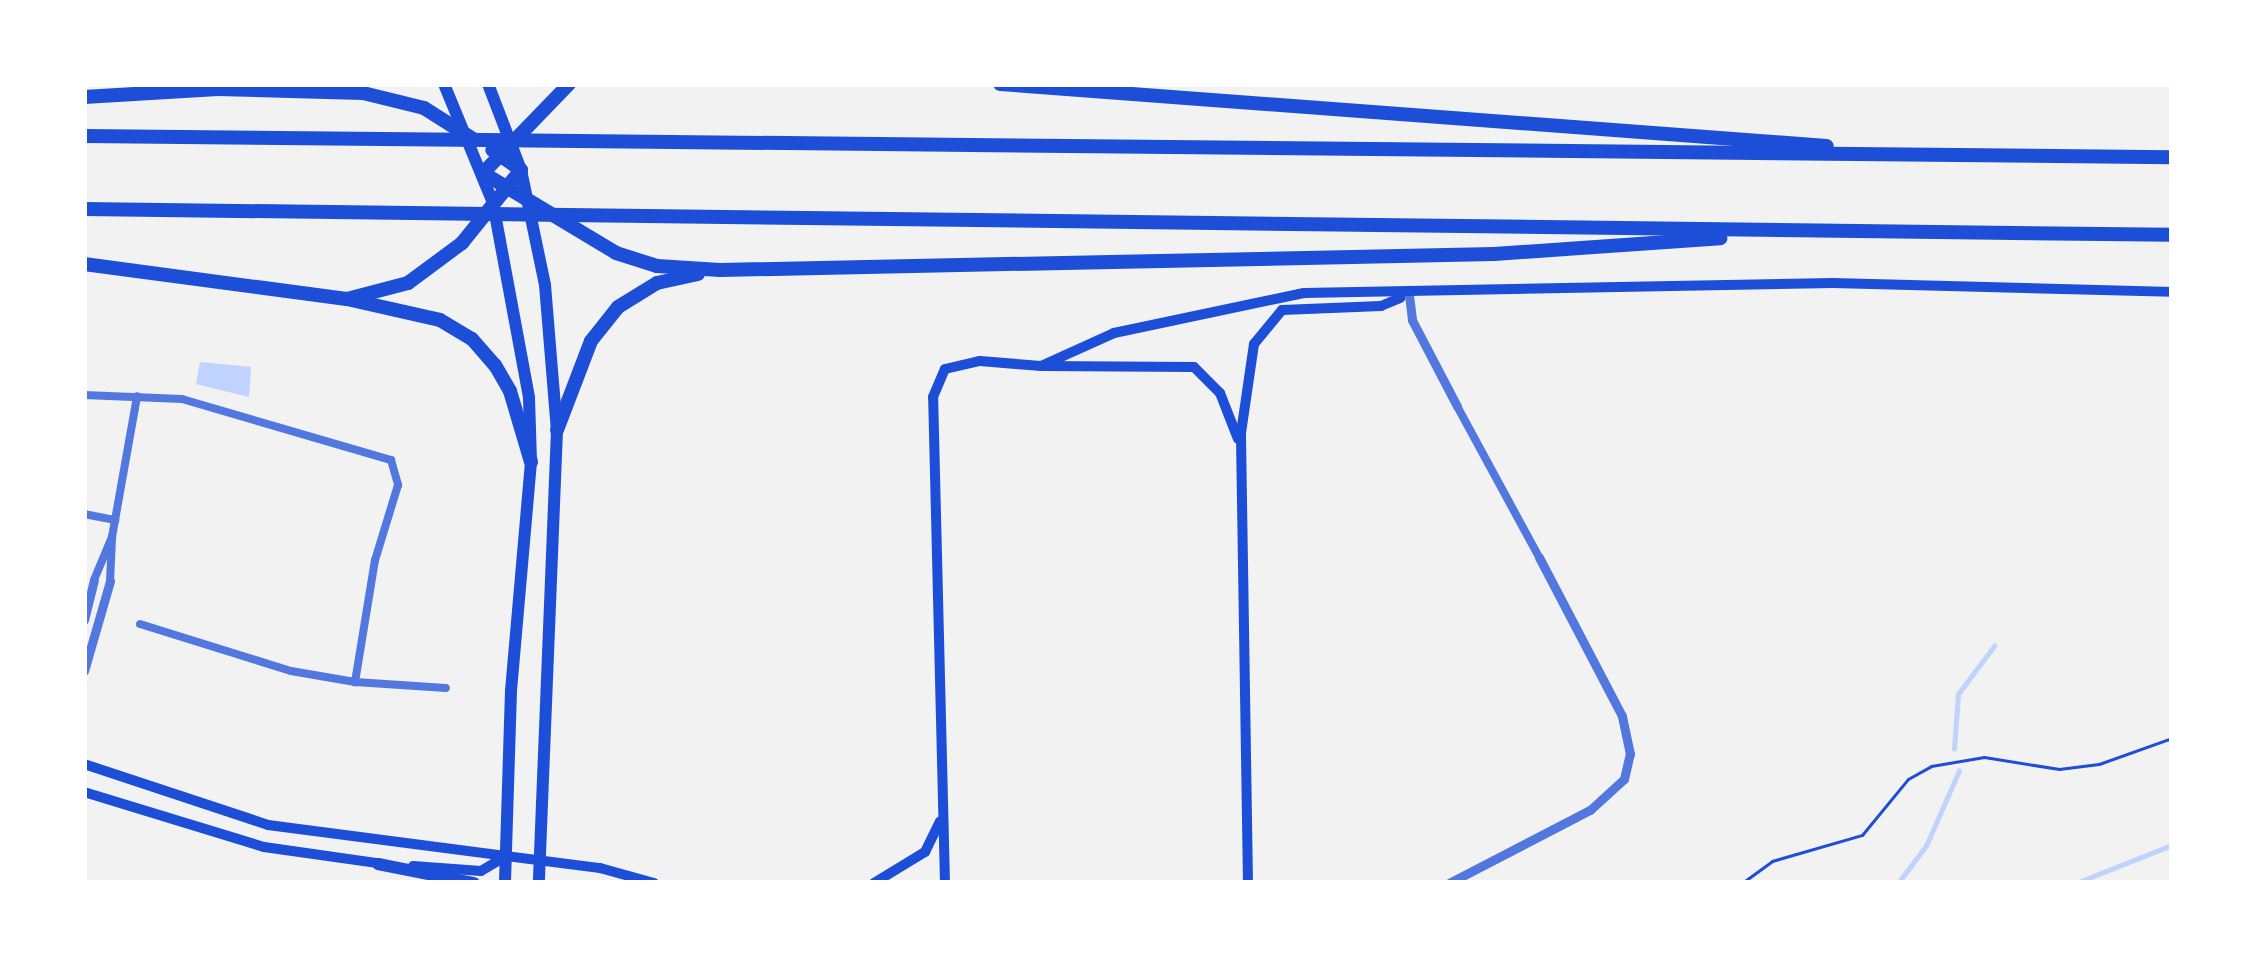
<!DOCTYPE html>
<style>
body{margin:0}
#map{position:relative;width:2256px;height:967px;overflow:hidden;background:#f2f2f2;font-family:"IBM Plex Sans",sans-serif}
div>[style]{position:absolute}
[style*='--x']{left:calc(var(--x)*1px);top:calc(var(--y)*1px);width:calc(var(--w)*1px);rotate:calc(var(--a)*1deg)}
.water>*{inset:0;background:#bfd3fe}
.stream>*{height:4.5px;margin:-2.25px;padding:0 2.25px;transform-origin:2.25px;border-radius:2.25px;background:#bfd3fe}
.path>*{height:3px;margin:-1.5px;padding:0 1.5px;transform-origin:1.5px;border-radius:1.5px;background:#1d4ed8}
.minor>*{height:8px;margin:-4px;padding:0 4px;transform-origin:4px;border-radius:4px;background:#5277de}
.tertiary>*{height:9px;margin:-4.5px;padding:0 4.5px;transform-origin:4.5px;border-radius:4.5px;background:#5277de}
.secondary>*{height:10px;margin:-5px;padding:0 5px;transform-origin:5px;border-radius:5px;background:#1d4ed8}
.primary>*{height:12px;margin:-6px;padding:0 6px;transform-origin:6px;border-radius:6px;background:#1d4ed8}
.motorway>*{height:14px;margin:-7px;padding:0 7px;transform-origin:7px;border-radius:7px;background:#1d4ed8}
span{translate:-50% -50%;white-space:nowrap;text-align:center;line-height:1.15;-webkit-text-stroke:9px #fff;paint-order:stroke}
.frame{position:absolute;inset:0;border:87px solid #fff;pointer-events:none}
</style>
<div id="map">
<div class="water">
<div style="clip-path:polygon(200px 362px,251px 367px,249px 397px,196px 384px)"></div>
</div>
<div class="stream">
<div style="--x:1954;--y:749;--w:55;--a:-85.8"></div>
<div style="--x:1958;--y:694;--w:60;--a:-53.1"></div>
<div style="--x:1898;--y:883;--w:46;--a:-52.9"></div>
<div style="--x:1926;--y:846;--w:82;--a:-66.3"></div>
<div style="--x:2076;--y:883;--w:103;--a:-21.6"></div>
</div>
<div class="path">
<div style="--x:1742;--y:883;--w:37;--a:-36"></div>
<div style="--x:1772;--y:861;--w:94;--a:-16.1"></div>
<div style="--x:1862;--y:835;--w:72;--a:-50.6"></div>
<div style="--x:1908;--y:779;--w:26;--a:-29"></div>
<div style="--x:1931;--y:766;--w:54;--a:-9.6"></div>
<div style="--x:1984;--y:757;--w:76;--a:9.1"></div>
<div style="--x:2059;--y:769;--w:40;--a:-7.1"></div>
<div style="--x:2099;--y:764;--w:77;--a:-19.6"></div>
</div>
<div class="minor">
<div style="--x:84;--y:395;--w:98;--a:2.3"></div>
<div style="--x:182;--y:399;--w:218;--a:16.3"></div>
<div style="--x:391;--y:460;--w:26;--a:74"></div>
<div style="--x:398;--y:485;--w:78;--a:107"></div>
<div style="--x:375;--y:560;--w:124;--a:99.3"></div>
<div style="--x:1457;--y:406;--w:172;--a:61.5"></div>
<div style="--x:84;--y:514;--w:32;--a:11"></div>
<div style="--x:94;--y:580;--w:47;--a:-67.3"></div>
<div style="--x:112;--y:537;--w:143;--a:-79.9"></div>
<div style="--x:110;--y:581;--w:43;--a:-87.3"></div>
<div style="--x:140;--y:624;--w:158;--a:17.3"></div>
<div style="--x:291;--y:671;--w:65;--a:9.8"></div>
<div style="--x:355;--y:682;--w:91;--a:3.8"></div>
</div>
<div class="tertiary">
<div style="--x:1409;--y:295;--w:25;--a:83"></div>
<div style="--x:1412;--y:320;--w:97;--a:62.4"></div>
<div style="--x:84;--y:620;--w:41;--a:-76"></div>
<div style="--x:84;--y:671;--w:94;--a:-73.9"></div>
<div style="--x:1449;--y:883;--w:159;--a:-27.4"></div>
<div style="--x:1590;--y:810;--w:46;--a:-42.4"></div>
<div style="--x:1624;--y:779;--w:26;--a:-77"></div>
<div style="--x:1630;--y:754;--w:39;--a:-102"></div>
<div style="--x:1622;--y:716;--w:179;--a:-117.6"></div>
</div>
<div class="secondary">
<div style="--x:1042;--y:366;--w:152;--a:0.4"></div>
<div style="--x:1194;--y:367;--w:37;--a:45"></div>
<div style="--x:1220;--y:393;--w:49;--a:68.6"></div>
<div style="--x:84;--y:764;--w:194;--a:18.3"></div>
<div style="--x:268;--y:825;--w:335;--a:7.4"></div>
<div style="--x:600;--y:868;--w:56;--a:15.5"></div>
<div style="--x:84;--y:792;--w:188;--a:17"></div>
<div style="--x:264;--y:847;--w:120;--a:8.1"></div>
<div style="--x:413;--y:866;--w:68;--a:4.2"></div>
<div style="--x:481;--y:871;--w:27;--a:-31"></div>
<div style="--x:874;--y:883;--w:60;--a:-31.3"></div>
<div style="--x:925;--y:852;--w:34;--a:-64"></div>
<div style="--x:945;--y:883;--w:486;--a:-91.4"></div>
<div style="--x:933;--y:397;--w:30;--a:-67"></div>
<div style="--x:945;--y:369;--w:36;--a:-13"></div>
<div style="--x:980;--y:361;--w:61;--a:4.7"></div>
<div style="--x:1041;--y:366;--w:80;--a:-24.3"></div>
<div style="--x:1114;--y:333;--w:194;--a:-11.9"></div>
<div style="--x:1304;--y:293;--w:529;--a:-1.08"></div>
<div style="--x:1833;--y:283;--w:339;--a:1.5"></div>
<div style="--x:1248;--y:883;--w:450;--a:-90.9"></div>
<div style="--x:1241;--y:433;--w:90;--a:-81.7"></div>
<div style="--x:1254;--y:344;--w:44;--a:-50.5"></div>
<div style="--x:1282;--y:310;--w:99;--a:-2.3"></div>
<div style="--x:1381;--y:306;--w:21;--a:-23"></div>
</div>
<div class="primary">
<div style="--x:444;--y:84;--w:129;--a:67.6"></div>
<div style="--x:493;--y:203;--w:198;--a:79.5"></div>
<div style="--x:529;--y:398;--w:64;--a:88.2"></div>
<div style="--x:531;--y:462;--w:230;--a:95"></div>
<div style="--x:511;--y:691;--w:192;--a:91.8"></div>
<div style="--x:488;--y:84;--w:92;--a:69"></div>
<div style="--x:521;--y:170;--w:117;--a:78.2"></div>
<div style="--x:545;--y:285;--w:145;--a:85.3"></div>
<div style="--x:557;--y:430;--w:453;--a:92.3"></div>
<div style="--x:378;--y:864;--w:98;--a:11.2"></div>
</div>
<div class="motorway">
<div style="--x:569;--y:84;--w:124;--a:134"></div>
<div style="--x:483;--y:173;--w:155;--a:31"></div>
<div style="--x:616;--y:253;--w:43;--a:17.6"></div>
<div style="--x:657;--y:266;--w:63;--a:3.6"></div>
<div style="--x:720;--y:270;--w:774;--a:-1.18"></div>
<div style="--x:1494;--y:254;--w:227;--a:-4"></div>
<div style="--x:1000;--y:84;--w:829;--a:4.29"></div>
<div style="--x:84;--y:97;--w:134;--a:-3.4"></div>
<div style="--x:218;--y:89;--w:145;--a:1.6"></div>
<div style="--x:363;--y:93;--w:63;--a:13.8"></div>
<div style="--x:424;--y:108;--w:58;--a:32.3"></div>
<div style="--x:84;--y:136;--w:2088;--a:0.58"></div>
<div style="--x:84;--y:209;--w:2088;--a:0.71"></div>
<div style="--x:84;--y:264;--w:265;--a:7.6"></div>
<div style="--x:347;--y:299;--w:95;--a:12.7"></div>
<div style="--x:440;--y:320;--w:37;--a:31"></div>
<div style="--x:472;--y:339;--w:35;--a:49"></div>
<div style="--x:495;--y:365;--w:30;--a:60"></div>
<div style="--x:510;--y:391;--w:74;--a:73.5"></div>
<div style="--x:347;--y:299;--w:63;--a:-14.7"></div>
<div style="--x:408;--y:283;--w:67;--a:-36.5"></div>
<div style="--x:462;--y:243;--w:94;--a:-51.1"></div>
<div style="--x:521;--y:170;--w:35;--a:-145"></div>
<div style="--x:557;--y:430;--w:95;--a:-69.1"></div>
<div style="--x:591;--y:341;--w:43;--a:-51.5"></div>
<div style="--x:618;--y:307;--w:46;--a:-31.6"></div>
<div style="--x:657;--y:283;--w:42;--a:-12.4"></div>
</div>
<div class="frame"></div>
</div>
